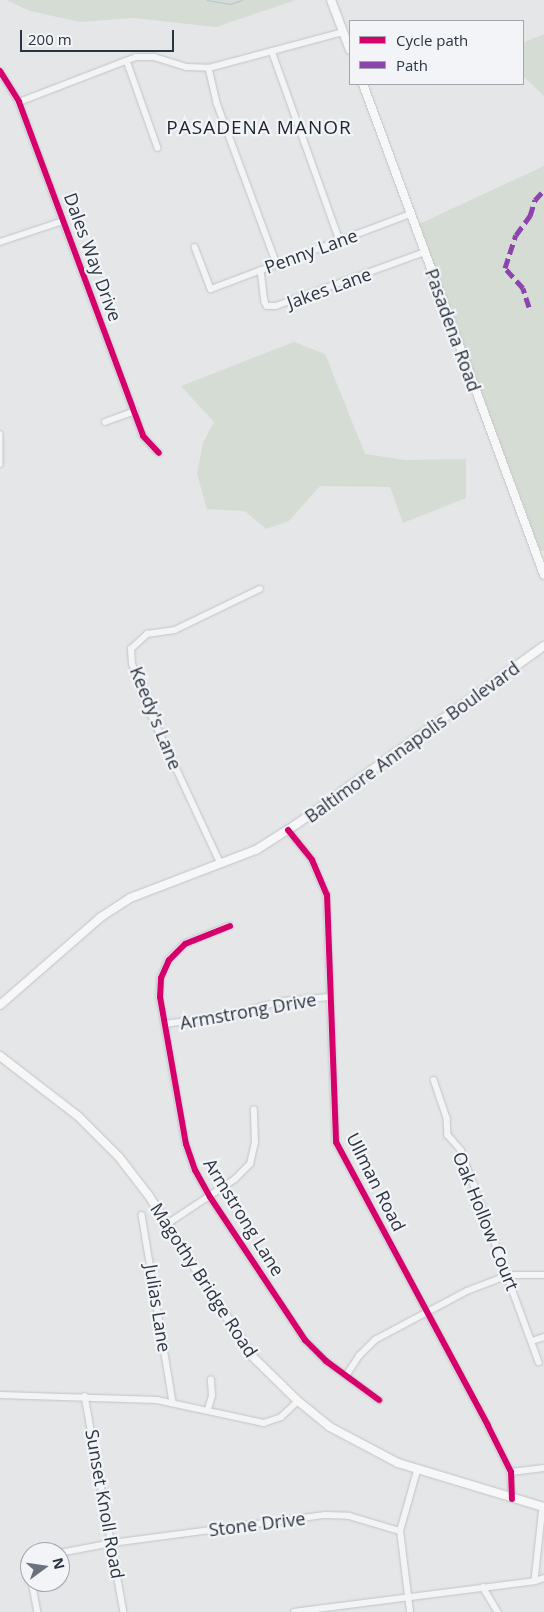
<!DOCTYPE html>
<style>
body{margin:0}
#map{position:relative;width:544px;height:1612px;overflow:hidden;background:#e4e6e8;font-family:"Open Sans",sans-serif}
div>[style]{position:absolute}
[style*='--x']{left:calc(var(--x)*1px);top:calc(var(--y)*1px);width:calc(var(--w)*1px);rotate:calc(var(--a)*1deg)}
.green>*{inset:0;background:#d5dcd4}
.stream>*{height:1px;margin:-0.5px;padding:0 0.5px;transform-origin:0.5px;border-radius:0.5px;background:#b3c4d2}
.roads{filter:drop-shadow(0 0 1px #c2c4c6) drop-shadow(0 0 1px #c2c4c6)}
.minor>*{height:5.5px;margin:-2.75px;padding:0 2.75px;transform-origin:2.75px;border-radius:2.75px;background:#f3f4f5}
.major>*{height:8px;margin:-4px;padding:0 4px;transform-origin:4px;border-radius:4px;background:#f7f7f7}
.quiet>*{height:5px;margin-top:-2.5px;transform-origin:0;background:repeating-linear-gradient(90deg,#8e44ad 0 10px,transparent 0 15px)}
.cycleway>*{height:6px;margin:-3px;padding:0 3px;transform-origin:3px;border-radius:3px;background:#d6006c}
span{translate:-50% -50%;white-space:nowrap;text-align:center;line-height:1.15;-webkit-text-stroke:4.5px #f2f4f7;paint-order:stroke}
.street-label{font-size:18px;color:#2b3441}
.neighbourhood-label{font-size:19px;color:#1d2532;letter-spacing:1px}
.legend{position:absolute;left:349px;top:20px;width:175px;height:65px;box-sizing:border-box;background:#f2f4f7;border:1px solid #a2a7ae;margin:0;padding:6px 9px;list-style:none;font-size:15px;color:#2b3441}
.legend li{display:flex;align-items:center;gap:10px;height:25px}
.legend b{width:25px;border:1px solid #a2a7ae}
.north{position:absolute;left:20px;top:1542px;width:50px;height:50px;box-sizing:border-box;background:#f2f4f7;border:1px solid #a2a7ae;border-radius:50%;rotate:76deg;font-size:14px;font-weight:700;line-height:20px;text-align:center;color:#2b3441}
.north::after{content:'';display:block;margin:auto;width:18px;height:22px;background:#6c727b;clip-path:polygon(50% 0,100% 100%,50% 72%,0 100%)}
.scale{position:absolute;left:20px;top:30px;width:154px;height:22px;box-sizing:border-box;border:2px solid #2b3441;border-top:0;padding-left:6px;font-size:15px;line-height:18px;white-space:nowrap;color:#2b3441;-webkit-text-stroke:4px #f2f4f7;paint-order:stroke}
</style>
<div id="map">
<div class="green">
<div style="clip-path:polygon(6px 0,296px 0,216px 27px,133px 18px,80px 22px,30px 11px)"></div>
<div style="clip-path:polygon(544px 34px,544px 96px,523px 76px,523px 43px)"></div>
<div style="clip-path:polygon(544px 166px,544px 551px,540px 550px,419px 224px)"></div>
<div style="clip-path:polygon(294px 342px,325px 354px,365px 454px,405px 460px,466px 459px,466px 498px,403px 523px,390px 487px,320px 486px,289px 521px,266px 529px,245px 511px,207px 509px,197px 474px,203px 443px,214px 422px,181px 386px)"></div>
</div>
<div class="stream">
<div style="--x:207;--y:0;--w:23;--a:10"></div>
<div style="--x:230;--y:4;--w:13;--a:-18"></div>
</div>
<div class="roads">
<div class="minor">
<div style="--x:272;--y:51;--w:202;--a:70.3"></div>
<div style="--x:127;--y:61;--w:92;--a:70.4"></div>
<div style="--x:209;--y:68;--w:36;--a:77"></div>
<div style="--x:217;--y:103;--w:172;--a:69.6"></div>
<div style="--x:0;--y:71;--w:36;--a:58"></div>
<div style="--x:19;--y:102;--w:356;--a:69.6"></div>
<div style="--x:143;--y:436;--w:23;--a:47"></div>
<div style="--x:19;--y:102;--w:125;--a:-21"></div>
<div style="--x:136;--y:57;--w:18;--a:0"></div>
<div style="--x:154;--y:57;--w:34;--a:17"></div>
<div style="--x:186;--y:67;--w:23;--a:2"></div>
<div style="--x:209;--y:68;--w:139;--a:-15"></div>
<div style="--x:0;--y:242;--w:66;--a:-18.4"></div>
<div style="--x:195;--y:247;--w:45;--a:69.1"></div>
<div style="--x:211;--y:289;--w:214;--a:-20.6"></div>
<div style="--x:261;--y:270;--w:32;--a:83"></div>
<div style="--x:265;--y:302;--w:4;--a:63"></div>
<div style="--x:267;--y:306;--w:9;--a:0"></div>
<div style="--x:276;--y:306;--w:158;--a:-19.9"></div>
<div style="--x:105;--y:422;--w:32;--a:-20"></div>
<div style="--x:0;--y:434;--w:30;--a:90"></div>
<div style="--x:288;--y:830;--w:38;--a:51"></div>
<div style="--x:312;--y:860;--w:38;--a:67"></div>
<div style="--x:327;--y:895;--w:247;--a:87.9"></div>
<div style="--x:336;--y:1142;--w:322;--a:61.8"></div>
<div style="--x:488;--y:1426;--w:51;--a:63.4"></div>
<div style="--x:511;--y:1472;--w:27;--a:88"></div>
<div style="--x:220;--y:863;--w:163;--a:-115"></div>
<div style="--x:151;--y:715;--w:54;--a:-110.4"></div>
<div style="--x:132;--y:664;--w:15;--a:-94"></div>
<div style="--x:131;--y:649;--w:22;--a:-43"></div>
<div style="--x:147;--y:634;--w:28;--a:-8"></div>
<div style="--x:175;--y:630;--w:94;--a:-25.8"></div>
<div style="--x:230;--y:926;--w:48;--a:158.2"></div>
<div style="--x:185;--y:944;--w:23;--a:135"></div>
<div style="--x:169;--y:960;--w:20;--a:114"></div>
<div style="--x:161;--y:978;--w:19;--a:93"></div>
<div style="--x:160;--y:997;--w:149;--a:80"></div>
<div style="--x:186;--y:1144;--w:28;--a:71"></div>
<div style="--x:195;--y:1170;--w:31;--a:61"></div>
<div style="--x:210;--y:1197;--w:172;--a:56.4"></div>
<div style="--x:305;--y:1340;--w:30;--a:45"></div>
<div style="--x:326;--y:1361;--w:66;--a:36.3"></div>
<div style="--x:165;--y:1024;--w:64;--a:-8.1"></div>
<div style="--x:228;--y:1015;--w:57;--a:-14.3"></div>
<div style="--x:283;--y:1001;--w:47;--a:-4.9"></div>
<div style="--x:434;--y:1080;--w:40;--a:71.1"></div>
<div style="--x:447;--y:1118;--w:17;--a:87"></div>
<div style="--x:448;--y:1135;--w:20;--a:49"></div>
<div style="--x:461;--y:1150;--w:226;--a:69.8"></div>
<div style="--x:142;--y:1215;--w:190;--a:80.6"></div>
<div style="--x:167;--y:1224;--w:82;--a:-33.5"></div>
<div style="--x:235;--y:1179;--w:21;--a:-45"></div>
<div style="--x:250;--y:1164;--w:22;--a:-77"></div>
<div style="--x:255;--y:1143;--w:33;--a:-92"></div>
<div style="--x:532;--y:1341;--w:13;--a:-18"></div>
<div style="--x:346;--y:1376;--w:24;--a:-57"></div>
<div style="--x:359;--y:1356;--w:23;--a:-45"></div>
<div style="--x:375;--y:1340;--w:104;--a:-28"></div>
<div style="--x:467;--y:1291;--w:45;--a:-20.9"></div>
<div style="--x:509;--y:1275;--w:35;--a:0"></div>
<div style="--x:0;--y:1395;--w:157;--a:1.8"></div>
<div style="--x:157;--y:1400;--w:109;--a:12.1"></div>
<div style="--x:264;--y:1423;--w:18;--a:-19"></div>
<div style="--x:281;--y:1417;--w:23;--a:-43"></div>
<div style="--x:85;--y:1396;--w:219;--a:79.8"></div>
<div style="--x:208;--y:1409;--w:14;--a:-73"></div>
<div style="--x:212;--y:1396;--w:16;--a:-94"></div>
<div style="--x:511;--y:1472;--w:33;--a:-7"></div>
<div style="--x:543;--y:1507;--w:74;--a:96.2"></div>
<div style="--x:535;--y:1581;--w:9;--a:-18"></div>
<div style="--x:60;--y:1553;--w:53;--a:-10.9"></div>
<div style="--x:112;--y:1543;--w:215;--a:-7.5"></div>
<div style="--x:325;--y:1515;--w:24;--a:2"></div>
<div style="--x:349;--y:1516;--w:53;--a:16.4"></div>
<div style="--x:32;--y:1582;--w:31;--a:79"></div>
<div style="--x:483;--y:1587;--w:29;--a:59"></div>
<div style="--x:294;--y:1612;--w:243;--a:-7.3"></div>
<div style="--x:410;--y:1612;--w:82;--a:-97"></div>
<div style="--x:400;--y:1531;--w:62;--a:-74.2"></div>
</div>
<div class="major">
<div style="--x:331;--y:0;--w:53;--a:69.2"></div>
<div style="--x:363;--y:84;--w:523;--a:69.76"></div>
<div style="--x:0;--y:1005;--w:134;--a:-41.1"></div>
<div style="--x:101;--y:917;--w:35;--a:-33"></div>
<div style="--x:130;--y:898;--w:135;--a:-20.9"></div>
<div style="--x:256;--y:850;--w:49;--a:-32.4"></div>
<div style="--x:297;--y:824;--w:304;--a:-35.8"></div>
<div style="--x:0;--y:1056;--w:98;--a:37.6"></div>
<div style="--x:78;--y:1116;--w:58;--a:45"></div>
<div style="--x:119;--y:1157;--w:49;--a:52.4"></div>
<div style="--x:149;--y:1196;--w:190;--a:57.2"></div>
<div style="--x:252;--y:1356;--w:64;--a:44.4"></div>
<div style="--x:298;--y:1401;--w:41;--a:39.1"></div>
<div style="--x:330;--y:1427;--w:77;--a:27.9"></div>
<div style="--x:398;--y:1463;--w:152;--a:16.8"></div>
</div>
</div>
<div class="quiet">
<div style="--x:529;--y:307;--w:20;--a:-108"></div>
<div style="--x:523;--y:288;--w:27;--a:-132"></div>
<div style="--x:505;--y:268;--w:35;--a:-72"></div>
<div style="--x:516;--y:235;--w:24;--a:-54"></div>
<div style="--x:530;--y:216;--w:17;--a:-73"></div>
<div style="--x:535;--y:200;--w:13;--a:-48"></div>
</div>
<div class="cycleway">
<div style="--x:0;--y:71;--w:36;--a:58"></div>
<div style="--x:19;--y:102;--w:356;--a:69.6"></div>
<div style="--x:143;--y:436;--w:23;--a:47"></div>
<div style="--x:288;--y:830;--w:38;--a:51"></div>
<div style="--x:312;--y:860;--w:38;--a:67"></div>
<div style="--x:327;--y:895;--w:247;--a:87.9"></div>
<div style="--x:336;--y:1142;--w:322;--a:61.8"></div>
<div style="--x:488;--y:1426;--w:51;--a:63.4"></div>
<div style="--x:511;--y:1472;--w:27;--a:88"></div>
<div style="--x:230;--y:926;--w:48;--a:158.2"></div>
<div style="--x:185;--y:944;--w:23;--a:135"></div>
<div style="--x:169;--y:960;--w:20;--a:114"></div>
<div style="--x:161;--y:978;--w:19;--a:93"></div>
<div style="--x:160;--y:997;--w:149;--a:80"></div>
<div style="--x:186;--y:1144;--w:28;--a:71"></div>
<div style="--x:195;--y:1170;--w:31;--a:61"></div>
<div style="--x:210;--y:1197;--w:172;--a:56.4"></div>
<div style="--x:305;--y:1340;--w:30;--a:45"></div>
<div style="--x:326;--y:1361;--w:66;--a:36.3"></div>
</div>
<div class="street-label">
<span style="left:311px;top:251px;rotate:-20deg">Penny Lane</span>
<span style="left:93px;top:257px;rotate:70deg">Dales Way Drive</span>
<span style="left:329px;top:288px;rotate:-20deg">Jakes Lane</span>
<span style="left:453px;top:330px;rotate:70deg">Pasadena Road</span>
<span style="left:156px;top:718px;rotate:68deg">Keedy's Lane</span>
<span style="left:412px;top:742px;rotate:-36deg">Baltimore Annapolis Boulevard</span>
<span style="left:248px;top:1011px;rotate:-10deg">Armstrong Drive</span>
<span style="left:376px;top:1182px;rotate:63deg">Ullman Road</span>
<span style="left:244px;top:1217px;rotate:58deg">Armstrong Lane</span>
<span style="left:486px;top:1221px;rotate:68deg">Oak Hollow Court</span>
<span style="left:204px;top:1280px;rotate:57deg">Magothy Bridge Road</span>
<span style="left:158px;top:1308px;rotate:81deg">Julias Lane</span>
<span style="left:105px;top:1504px;rotate:80deg">Sunset Knoll Road</span>
<span style="left:257px;top:1524px;rotate:-7deg">Stone Drive</span>
</div>
<div class="neighbourhood-label">
<span style="left:259px;top:128px">PASADENA MANOR</span>
</div>
<ul class="legend">
<li><b style="height:6px;background:#d6006c"></b>Cycle path</li>
<li><b style="height:6px;background:#8e44ad"></b>Path</li>
</ul>
<div class="north">N</div>
<div class="scale">200 m</div>
</div>
